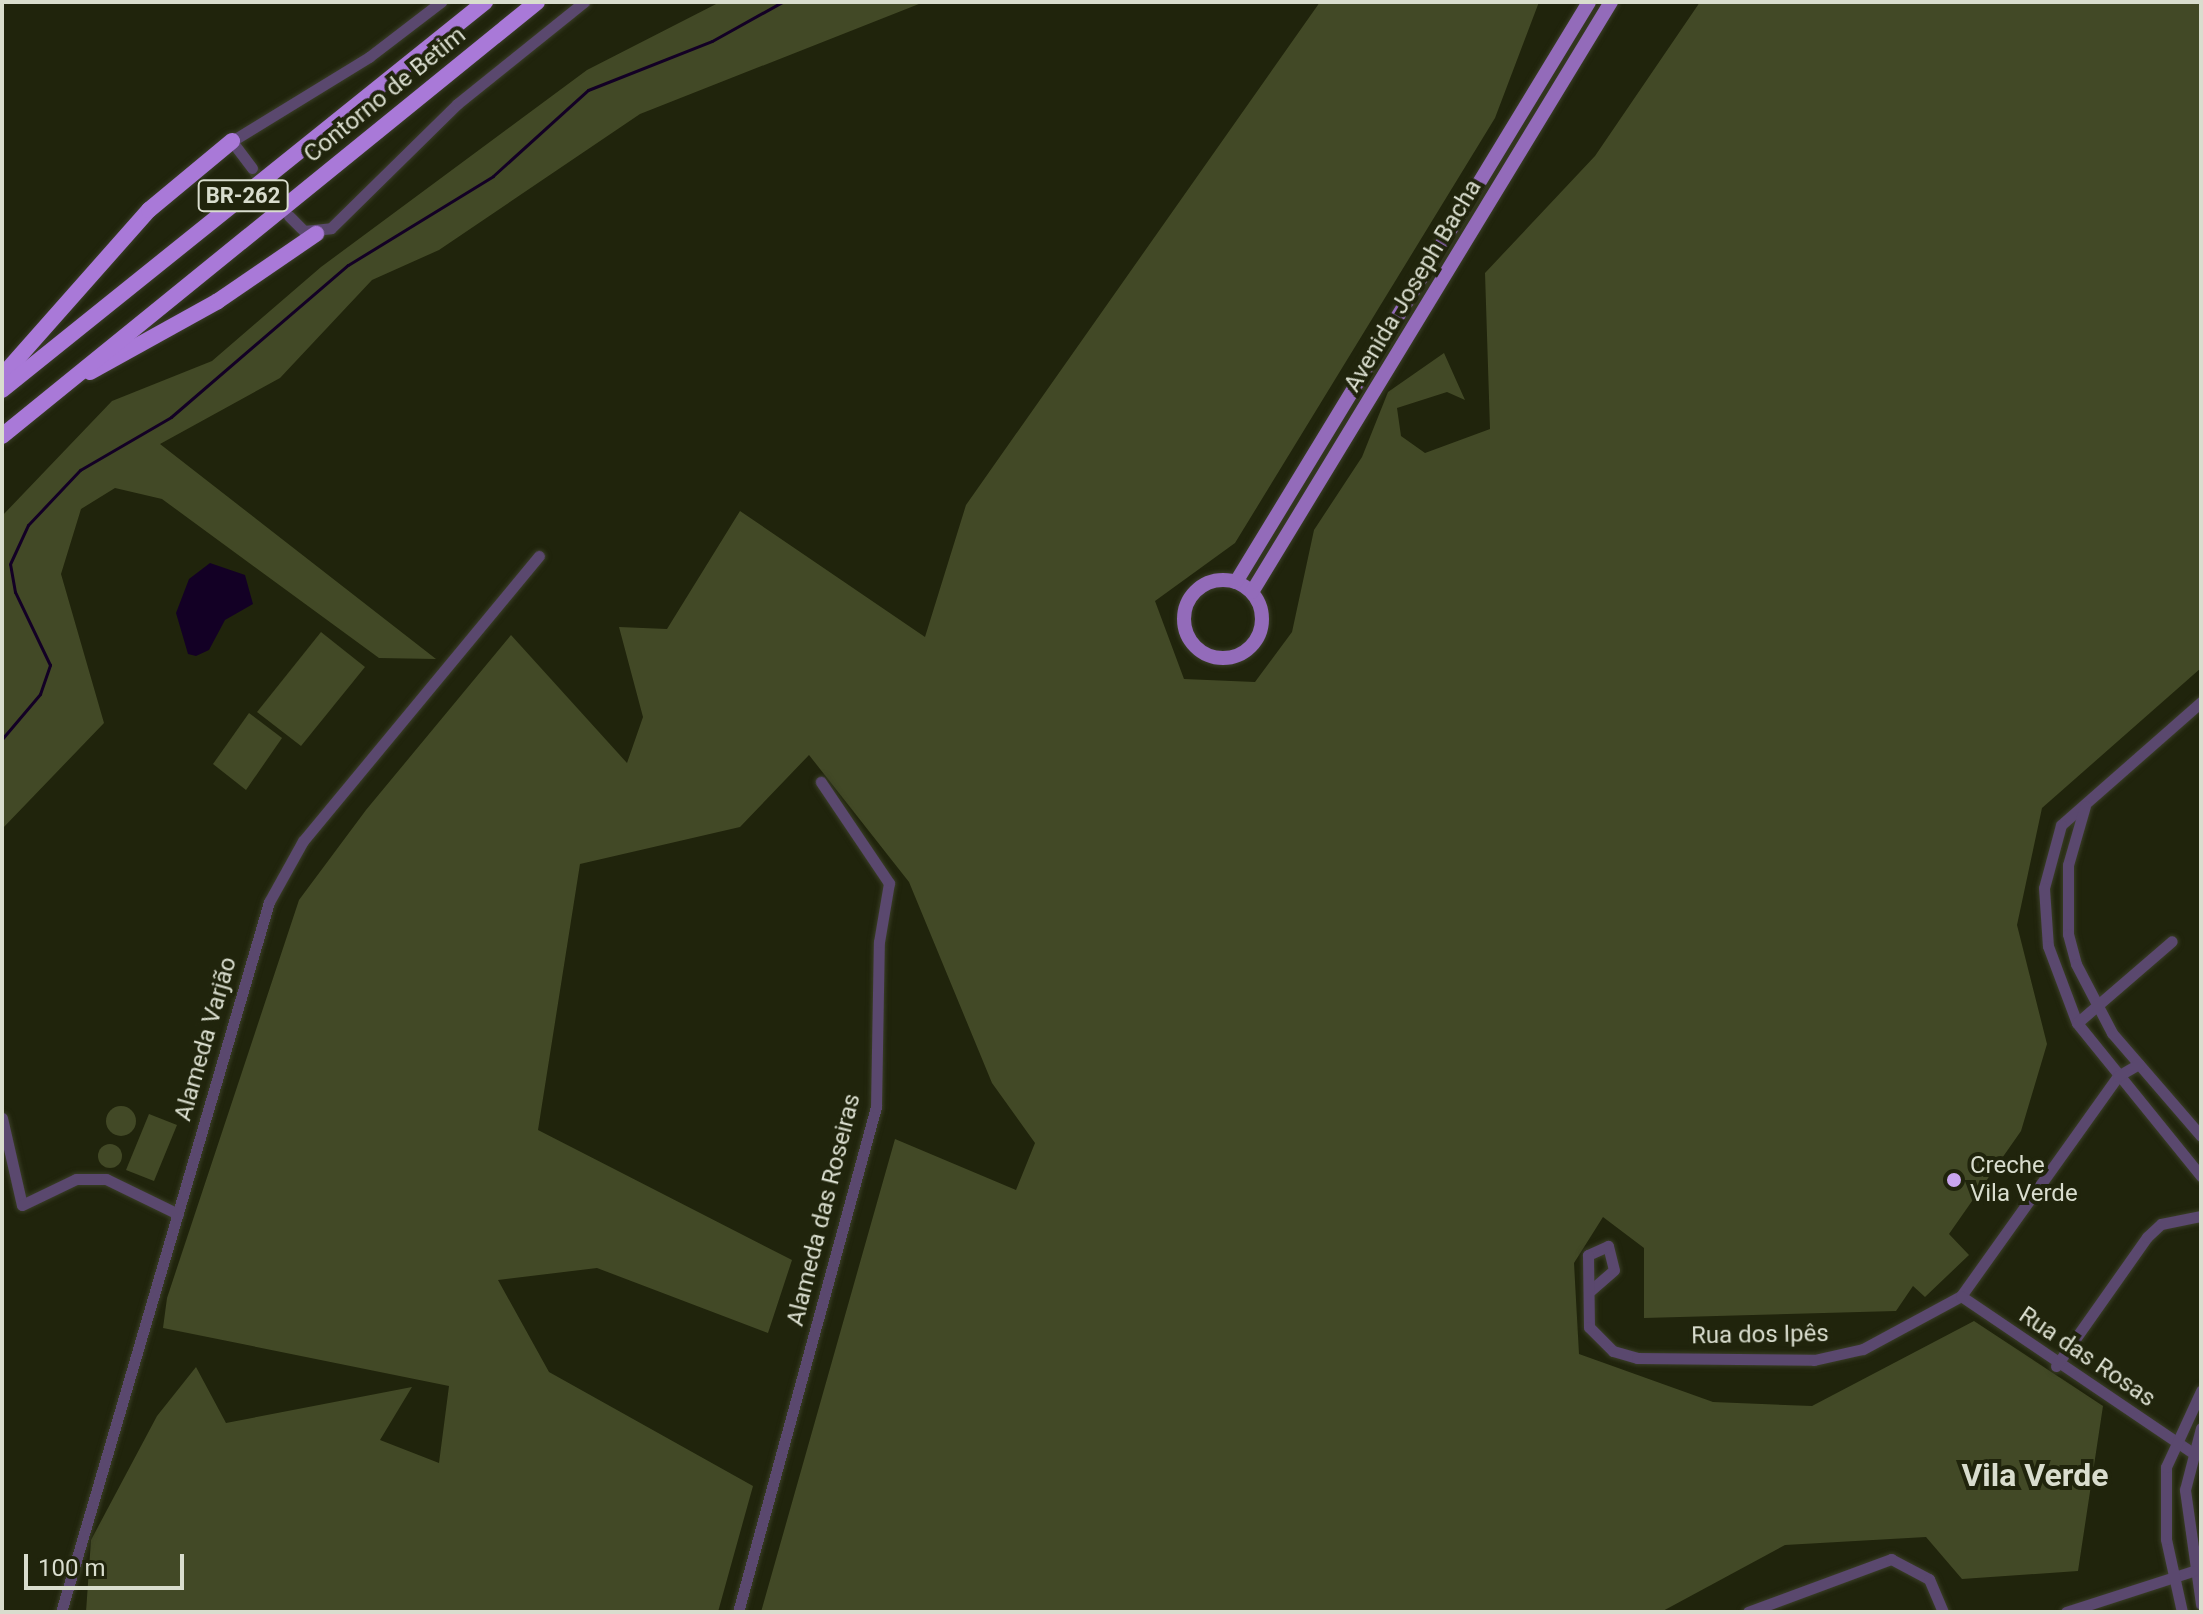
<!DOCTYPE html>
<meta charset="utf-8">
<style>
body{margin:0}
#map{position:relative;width:2203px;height:1614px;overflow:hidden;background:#20240c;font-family:Roboto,sans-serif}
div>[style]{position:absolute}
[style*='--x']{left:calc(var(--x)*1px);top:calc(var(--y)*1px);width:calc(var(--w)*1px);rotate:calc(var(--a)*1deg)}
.green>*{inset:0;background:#424926}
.round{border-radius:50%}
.water>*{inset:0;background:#130025}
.stream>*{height:3px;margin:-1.5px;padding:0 1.5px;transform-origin:1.5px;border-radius:1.5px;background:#130025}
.minor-tunnel>*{height:11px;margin-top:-5.5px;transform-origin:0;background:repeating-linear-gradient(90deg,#3c4029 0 11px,transparent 0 16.5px)}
.roads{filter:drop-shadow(0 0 2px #3a3e27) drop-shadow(0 0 2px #3a3e27)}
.minor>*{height:11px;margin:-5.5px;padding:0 5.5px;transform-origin:5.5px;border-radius:5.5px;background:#5a486e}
.major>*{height:14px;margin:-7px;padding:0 7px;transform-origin:7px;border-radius:7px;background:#936bba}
.major>.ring{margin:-7px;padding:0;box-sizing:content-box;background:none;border:14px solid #936bba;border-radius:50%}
.highway>*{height:16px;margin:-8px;padding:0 8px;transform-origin:8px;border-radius:8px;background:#a979d8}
.dots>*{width:22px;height:22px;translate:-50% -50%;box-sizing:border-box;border:4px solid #20240c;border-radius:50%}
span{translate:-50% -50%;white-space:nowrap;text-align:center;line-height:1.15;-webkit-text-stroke:8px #20240c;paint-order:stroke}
.shield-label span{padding:2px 6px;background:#20240c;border:2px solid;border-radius:6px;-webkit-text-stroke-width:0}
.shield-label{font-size:22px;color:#d9ddce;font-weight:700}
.street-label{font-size:24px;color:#d9ddce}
.poi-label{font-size:24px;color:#d9ddce}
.left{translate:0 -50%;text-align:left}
.district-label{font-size:32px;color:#d9ddce;font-weight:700}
.frame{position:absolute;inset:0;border:4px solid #d9ddce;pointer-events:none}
.scale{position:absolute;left:24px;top:1554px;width:160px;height:36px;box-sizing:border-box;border:4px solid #d9ddce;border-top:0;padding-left:10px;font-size:24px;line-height:28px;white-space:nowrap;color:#d9ddce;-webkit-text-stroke:6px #20240c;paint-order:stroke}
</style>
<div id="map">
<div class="green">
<div style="clip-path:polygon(720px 2px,924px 2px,640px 114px,439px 250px,372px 280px,280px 378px,160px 444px,436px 659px,379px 658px,162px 499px,115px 488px,81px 509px,61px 574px,104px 723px,2px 829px,2px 516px,112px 401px,212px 361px,321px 267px,587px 70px)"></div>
<div style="clip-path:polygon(1320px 2px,1539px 2px,1495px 118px,1235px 543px,1155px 601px,1184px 679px,1255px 682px,1292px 632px,1314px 530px,1362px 457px,1388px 392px,1444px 353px,1465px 400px,1447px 392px,1397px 408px,1401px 436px,1425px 453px,1490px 429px,1485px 273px,1595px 156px,1700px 2px,2201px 2px,2201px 668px,2042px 808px,2017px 925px,2047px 1044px,2021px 1131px,1949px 1234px,1969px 1255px,1925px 1297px,1913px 1286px,1896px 1311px,1644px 1318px,1644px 1248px,1603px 1217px,1574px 1263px,1579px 1354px,1713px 1402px,1812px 1406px,1974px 1321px,2103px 1406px,2078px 1571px,1962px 1579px,1926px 1537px,1785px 1545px,1661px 1612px,761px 1612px,895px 1139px,1016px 1190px,1035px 1143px,992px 1083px,909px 882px,809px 755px,740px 827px,580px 864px,538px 1130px,792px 1260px,768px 1333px,597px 1268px,498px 1280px,549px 1372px,753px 1486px,718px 1612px,86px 1612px,91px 1540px,157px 1416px,196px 1367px,226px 1423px,412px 1387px,380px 1440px,439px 1463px,449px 1386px,163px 1328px,167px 1298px,299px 900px,366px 810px,511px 635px,627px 763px,643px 717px,619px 627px,667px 629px,740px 511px,925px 637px,966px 505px)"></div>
<div style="clip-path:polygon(321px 632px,365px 667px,301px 746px,257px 712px)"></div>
<div style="clip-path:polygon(249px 713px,282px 738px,246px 790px,213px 764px)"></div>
<div class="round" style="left:106px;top:1106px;width:30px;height:30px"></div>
<div style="clip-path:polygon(149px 1114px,177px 1125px,154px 1181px,126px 1170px)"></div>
<div class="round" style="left:98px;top:1144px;width:24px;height:24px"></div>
</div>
<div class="water">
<div style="clip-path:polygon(210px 563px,245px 575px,253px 604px,225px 620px,209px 650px,196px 656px,188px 654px,176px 613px,189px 579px)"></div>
</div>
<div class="stream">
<div style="--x:2;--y:739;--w:59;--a:-49.8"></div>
<div style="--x:40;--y:694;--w:31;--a:-71"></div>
<div style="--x:50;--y:665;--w:81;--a:-115.6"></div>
<div style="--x:15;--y:592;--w:28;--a:-100"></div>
<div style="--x:10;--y:564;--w:43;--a:-65.2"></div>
<div style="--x:28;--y:525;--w:76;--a:-46.6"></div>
<div style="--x:80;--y:470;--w:105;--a:-30.2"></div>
<div style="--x:171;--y:417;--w:233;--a:-40.7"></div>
<div style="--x:348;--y:265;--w:170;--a:-31.5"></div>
<div style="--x:493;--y:176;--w:128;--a:-42.2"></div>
<div style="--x:588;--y:90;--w:133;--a:-21.6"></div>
<div style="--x:712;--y:41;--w:80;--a:-29.1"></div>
</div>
<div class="minor-tunnel">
<div style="--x:252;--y:168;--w:56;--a:52.3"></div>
</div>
<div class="roads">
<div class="minor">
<div style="--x:252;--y:168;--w:34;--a:-127"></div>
<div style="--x:232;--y:141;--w:161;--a:-31.5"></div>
<div style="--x:369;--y:57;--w:91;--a:-37.4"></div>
<div style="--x:289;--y:216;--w:21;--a:45"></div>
<div style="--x:304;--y:231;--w:27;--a:-6"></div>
<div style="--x:331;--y:228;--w:177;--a:-44.5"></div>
<div style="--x:457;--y:104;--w:163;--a:-38.8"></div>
<div style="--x:2201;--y:702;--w:186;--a:138.7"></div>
<div style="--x:2061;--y:825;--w:65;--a:105.1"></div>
<div style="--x:2044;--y:888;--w:58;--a:86.1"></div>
<div style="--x:2048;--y:946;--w:82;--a:69.4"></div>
<div style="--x:2077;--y:1023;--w:197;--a:51"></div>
<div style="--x:2085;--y:806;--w:61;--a:106.1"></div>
<div style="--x:2068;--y:865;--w:69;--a:90"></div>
<div style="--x:2068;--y:934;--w:31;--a:75"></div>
<div style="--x:2076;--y:964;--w:78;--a:62.4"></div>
<div style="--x:2112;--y:1033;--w:136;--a:49.2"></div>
<div style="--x:2077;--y:1023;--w:125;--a:-40.8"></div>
<div style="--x:2;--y:1118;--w:89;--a:77.1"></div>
<div style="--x:22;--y:1205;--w:60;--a:-25.7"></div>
<div style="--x:76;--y:1179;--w:30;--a:0"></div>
<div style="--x:106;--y:1179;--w:80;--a:25.9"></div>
<div style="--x:1591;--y:1290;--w:30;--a:-41"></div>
<div style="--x:1614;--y:1270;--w:25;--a:-104"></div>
<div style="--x:1608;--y:1246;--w:22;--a:156"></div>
<div style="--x:1588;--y:1255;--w:72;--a:89.2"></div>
<div style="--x:1589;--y:1327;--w:34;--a:45"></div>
<div style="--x:1613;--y:1351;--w:25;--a:16"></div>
<div style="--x:1637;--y:1358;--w:177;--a:0.6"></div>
<div style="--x:1814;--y:1360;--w:50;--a:-12.7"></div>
<div style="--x:1863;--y:1349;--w:111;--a:-28.4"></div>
<div style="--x:1961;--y:1296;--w:270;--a:-54.5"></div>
<div style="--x:2118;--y:1076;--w:24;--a:-30"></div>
<div style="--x:1961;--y:1296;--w:277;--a:34.1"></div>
<div style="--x:2056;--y:1366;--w:158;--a:-54.8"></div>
<div style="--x:2147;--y:1237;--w:19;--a:-43"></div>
<div style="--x:2161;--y:1224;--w:41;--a:-11.3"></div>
<div style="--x:2201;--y:1428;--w:64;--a:104.5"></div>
<div style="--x:2185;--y:1490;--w:115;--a:82"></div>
<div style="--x:61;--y:1612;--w:740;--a:-73.67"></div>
<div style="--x:269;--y:902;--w:70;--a:-60.9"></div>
<div style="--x:303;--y:841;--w:370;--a:-50.4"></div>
<div style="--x:738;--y:1612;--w:524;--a:-74.72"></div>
<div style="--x:876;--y:1107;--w:165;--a:-89"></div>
<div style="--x:879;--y:942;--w:60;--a:-80.4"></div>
<div style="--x:889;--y:883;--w:122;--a:-124"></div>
<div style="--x:1748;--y:1612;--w:153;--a:-20.3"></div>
<div style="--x:1891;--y:1559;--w:43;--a:27.8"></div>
<div style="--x:1929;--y:1579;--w:36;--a:67"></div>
<div style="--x:2066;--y:1612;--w:133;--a:-17.9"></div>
<div style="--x:2182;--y:1612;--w:75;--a:-102.4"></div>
<div style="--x:2166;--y:1539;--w:72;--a:-90"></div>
<div style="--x:2166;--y:1467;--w:84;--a:-65.3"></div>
</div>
<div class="major">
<div class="ring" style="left:1184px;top:580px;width:64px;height:64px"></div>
<div style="--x:1236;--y:582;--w:679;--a:-58.67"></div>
<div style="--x:1252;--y:592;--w:691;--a:-58.68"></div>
</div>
<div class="highway">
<div style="--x:90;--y:372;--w:146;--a:-29"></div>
<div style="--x:218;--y:301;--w:119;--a:-34.4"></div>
<div style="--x:2;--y:376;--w:222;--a:-48.5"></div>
<div style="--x:149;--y:210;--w:108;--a:-39.7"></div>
<div style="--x:2;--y:390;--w:620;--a:-38.78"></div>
<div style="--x:2;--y:436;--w:689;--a:-39.05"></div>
</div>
</div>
<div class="dots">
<div style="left:1954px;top:1180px;background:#c9a5ee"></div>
</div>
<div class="shield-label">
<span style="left:243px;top:196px">BR-262</span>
</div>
<div class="street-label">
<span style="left:385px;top:95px;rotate:-39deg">Contorno de Betim</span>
<span style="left:1413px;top:286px;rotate:-59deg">Avenida Joseph Bacha</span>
<span style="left:206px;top:1039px;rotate:-74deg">Alameda Varjão</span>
<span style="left:824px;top:1210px;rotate:-76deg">Alameda das Roseiras</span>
<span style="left:1760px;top:1335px;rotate:-1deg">Rua dos Ipês</span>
<span style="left:2087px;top:1357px;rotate:34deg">Rua das Rosas</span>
</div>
<div class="poi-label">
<span class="left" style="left:1970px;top:1180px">Creche<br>Vila Verde</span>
</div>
<div class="district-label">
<span style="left:2035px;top:1475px">Vila Verde</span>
</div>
<div class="frame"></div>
<div class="scale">100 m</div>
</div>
